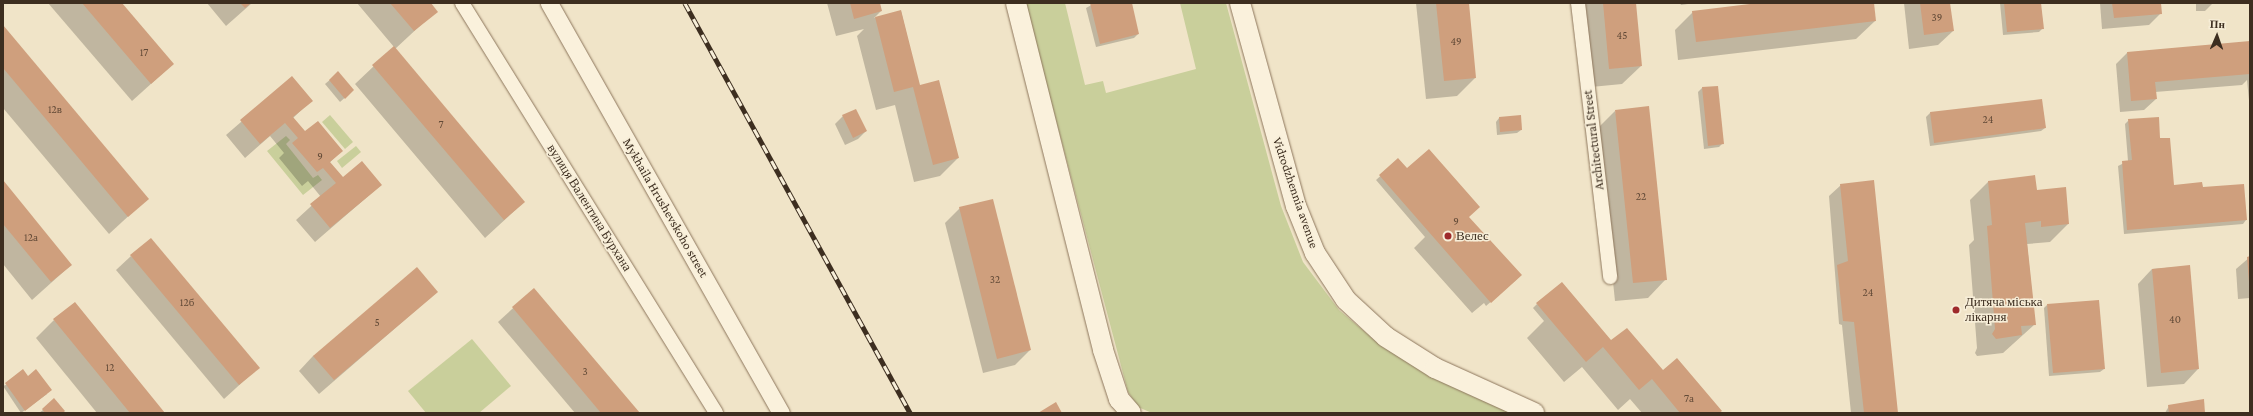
<!DOCTYPE html>
<meta charset="utf-8">
<style>
body{margin:0}
#map{position:relative;width:2253px;height:416px;overflow:hidden;background:#f0e4c8;font-family:"Crimson Pro",serif}
div>[style]{position:absolute}
[style*='--x']{left:calc(var(--x)*1px);top:calc(var(--y)*1px);width:calc(var(--w)*1px);rotate:calc(var(--a)*1deg)}
.green>*{inset:0;background:#c9cf9b}
.shadow>*{inset:0;background:#0003}
.building>*{inset:0;background:#cf9f7d}
.roads{filter:drop-shadow(0 0 1px #8d765c) drop-shadow(0 0 1px #8d765c)}
.minor>*{height:14px;margin:-7px;padding:0 7px;transform-origin:7px;border-radius:7px;background:#faf1dc}
.tertiary>*{height:17px;margin:-8.5px;padding:0 8.5px;transform-origin:8.5px;border-radius:8.5px;background:#faf1dc}
.secondary>*{height:20px;margin:-10px;padding:0 10px;transform-origin:10px;border-radius:10px;background:#faf1dc}
.rail>*{height:4.5px;margin-top:-2.25px;transform-origin:0;background:repeating-linear-gradient(90deg,#f7eed8 0 9px,#3d2e20 0 18px);box-sizing:border-box;border-block:1px solid #3d2e20}
.dots>*{width:11px;height:11px;translate:-50% -50%;box-sizing:border-box;border:2px solid #f7eed8;border-radius:50%}
span{translate:-50% -50%;white-space:nowrap;text-align:center;line-height:1.15;-webkit-text-stroke:3px #f7eed8;paint-order:stroke}
.number-label{font-size:11px;color:#624a37}
.number-label span{-webkit-text-stroke-width:0}
.street-label{font-size:13px;color:#3d2e20}
.poi-label{font-size:13px;color:#3d2e20}
.left{translate:0 -50%;text-align:left}
.frame{position:absolute;inset:0;border:4px solid #3d2e20;pointer-events:none}
.north{position:absolute;left:2197px;top:16px;width:40px;height:40px;-webkit-text-stroke:3px #f7eed8;paint-order:stroke;rotate:2deg;font-size:11px;font-weight:700;line-height:16px;text-align:center;color:#3d2e20}
.north::after{content:'';display:block;margin:auto;width:14px;height:18px;background:#3d2e20;clip-path:polygon(50% 0,100% 100%,50% 72%,0 100%)}
</style>
<div id="map">
<div class="green">
<div style="clip-path:polygon(1025px 3px,1065px 3px,1085px 85px,1103px 81px,1106px 93px,1196px 69px,1180px 3px,1226px 3px,1281px 206px,1303px 262px,1339px 310px,1384px 348px,1515px 413px,1152px 413px,1138px 407px,1128px 392px)"></div>
<div style="clip-path:polygon(330px 115px,353px 142px,345px 149px,322px 122px)"></div>
<div style="clip-path:polygon(286px 136px,290px 140px,286px 144px,313px 178px,318px 175px,322px 180px,303px 195px,267px 151px)"></div>
<div style="clip-path:polygon(356px 146px,361px 152px,342px 168px,337px 161px)"></div>
<div style="clip-path:polygon(472px 339px,511px 386px,479px 413px,426px 413px,408px 391px)"></div>
</div>
<div class="shadow">
<div style="clip-path:polygon(48px 3px,121px 3px,173px 64px,132px 101px)"></div>
<div style="clip-path:polygon(207px 3px,252px 3px,226px 26px)"></div>
<div style="clip-path:polygon(357px 3px,429px 3px,436px 11px,395px 49px,524px 202px,485px 238px,355px 84px,394px 47px)"></div>
<div style="clip-path:polygon(827px 3px,879px 3px,881px 11px,874px 18px,901px 11px,919px 86px,958px 158px,940px 176px,914px 182px,895px 105px,876px 110px,857px 36px,864px 29px,836px 36px)"></div>
<div style="clip-path:polygon(1095px 3px,1131px 3px,1138px 34px,1134px 38px,1096px 47px,1086px 8px)"></div>
<div style="clip-path:polygon(1416px 3px,1468px 3px,1475px 78px,1457px 96px,1426px 99px)"></div>
<div style="clip-path:polygon(1583px 3px,1635px 3px,1641px 66px,1622px 84px,1591px 87px)"></div>
<div style="clip-path:polygon(1680px 3px,1695px 3px,1681px 5px)"></div>
<div style="clip-path:polygon(1766px 3px,1873px 3px,1875px 21px,1856px 39px,1678px 60px,1675px 30px,1693px 12px)"></div>
<div style="clip-path:polygon(1904px 3px,1949px 3px,1953px 31px,1938px 45px,1909px 49px)"></div>
<div style="clip-path:polygon(2000px 3px,2040px 3px,2043px 28px,2039px 32px,2003px 35px)"></div>
<div style="clip-path:polygon(2100px 3px,2160px 3px,2161px 13px,2149px 25px,2102px 29px)"></div>
<div style="clip-path:polygon(2196px 3px,2213px 3px,2205px 11px,2196px 11px)"></div>
<div style="clip-path:polygon(3px 26px,147px 199px,109px 234px,3px 108px)"></div>
<div style="clip-path:polygon(2250px 42px,2250px 111px,2247px 80px,2242px 85px,2155px 92px,2156px 99px,2144px 110px,2120px 112px,2116px 64px,2127px 53px)"></div>
<div style="clip-path:polygon(338px 73px,349px 94px,340px 102px,325px 84px)"></div>
<div style="clip-path:polygon(292px 78px,311px 101px,293px 118px,305px 133px,341px 151px,329px 163px,342px 178px,381px 185px,315px 242px,296px 220px,321px 197px,308px 181px,302px 186px,279px 158px,284px 153px,270px 136px,245px 158px,226px 135px)"></div>
<div style="clip-path:polygon(1717px 87px,1723px 143px,1719px 147px,1704px 149px,1698px 92px,1702px 88px)"></div>
<div style="clip-path:polygon(1615px 111px,1666px 279px,1648px 298px,1615px 301px,1597px 129px)"></div>
<div style="clip-path:polygon(1930px 113px,2045px 128px,2041px 131px,1930px 146px,1926px 117px)"></div>
<div style="clip-path:polygon(843px 116px,866px 131px,858px 139px,845px 145px,835px 124px)"></div>
<div style="clip-path:polygon(1499px 118px,1521px 130px,1517px 133px,1497px 135px,1496px 122px)"></div>
<div style="clip-path:polygon(2129px 120px,2159px 140px,2173px 186px,2202px 188px,2246px 220px,2243px 224px,2124px 234px,2118px 166px,2128px 161px,2125px 124px)"></div>
<div style="clip-path:polygon(1398px 160px,1407px 170px,1468px 217px,1517px 279px,1486px 306px,1484px 303px,1472px 313px,1414px 248px,1425px 237px,1376px 180px)"></div>
<div style="clip-path:polygon(1989px 181px,2036px 191px,2068px 224px,2050px 242px,2027px 244px,2035px 324px,2003px 353px,1977px 356px,1975px 353px,1977px 348px,1969px 245px,1974px 240px,1970px 200px)"></div>
<div style="clip-path:polygon(3px 182px,71px 265px,32px 300px,3px 264px)"></div>
<div style="clip-path:polygon(1841px 185px,1897px 413px,1851px 413px,1842px 325px,1839px 324px,1829px 196px)"></div>
<div style="clip-path:polygon(960px 208px,1030px 350px,1015px 365px,983px 373px,945px 223px)"></div>
<div style="clip-path:polygon(131px 256px,258px 368px,224px 399px,116px 270px)"></div>
<div style="clip-path:polygon(2250px 257px,2250px 298px,2238px 299px,2236px 269px)"></div>
<div style="clip-path:polygon(2189px 266px,2198px 369px,2184px 384px,2147px 387px,2138px 284px,2152px 269px)"></div>
<div style="clip-path:polygon(534px 289px,638px 413px,575px 413px,498px 322px)"></div>
<div style="clip-path:polygon(437px 292px,319px 394px,299px 371px,313px 356px)"></div>
<div style="clip-path:polygon(1537px 304px,1662px 372px,1718px 413px,1642px 413px,1630px 399px,1618px 410px,1582px 367px,1564px 382px,1527px 338px,1544px 321px,1533px 308px)"></div>
<div style="clip-path:polygon(2047px 305px,2104px 369px,2100px 372px,2049px 376px,2044px 308px)"></div>
<div style="clip-path:polygon(54px 320px,164px 413px,97px 413px,36px 338px)"></div>
<div style="clip-path:polygon(28px 377px,47px 394px,21px 413px,3px 386px)"></div>
<div style="clip-path:polygon(54px 400px,62px 413px,39px 413px,43px 410px)"></div>
<div style="clip-path:polygon(2169px 406px,2204px 413px,2165px 413px)"></div>
<div style="clip-path:polygon(2113px 412px,2113px 413px,2100px 413px)"></div>
</div>
<div class="building">
<div style="clip-path:polygon(82px 3px,122px 3px,174px 64px,151px 84px)"></div>
<div style="clip-path:polygon(240px 3px,251px 3px,245px 8px)"></div>
<div style="clip-path:polygon(390px 3px,431px 3px,438px 12px,414px 31px)"></div>
<div style="clip-path:polygon(850px 3px,880px 3px,882px 11px,854px 19px)"></div>
<div style="clip-path:polygon(1090px 3px,1132px 3px,1139px 34px,1100px 44px)"></div>
<div style="clip-path:polygon(1436px 3px,1469px 3px,1476px 78px,1444px 81px)"></div>
<div style="clip-path:polygon(1603px 3px,1636px 3px,1642px 66px,1609px 69px)"></div>
<div style="clip-path:polygon(1758px 3px,1874px 3px,1876px 21px,1696px 42px,1692px 11px)"></div>
<div style="clip-path:polygon(1920px 3px,1950px 3px,1954px 31px,1924px 35px)"></div>
<div style="clip-path:polygon(2004px 3px,2041px 3px,2044px 29px,2007px 32px)"></div>
<div style="clip-path:polygon(2112px 3px,2161px 3px,2162px 14px,2114px 18px)"></div>
<div style="clip-path:polygon(901px 10px,920px 85px,939px 80px,959px 158px,933px 165px,913px 87px,894px 92px,875px 17px)"></div>
<div style="clip-path:polygon(3px 25px,149px 199px,128px 217px,3px 68px)"></div>
<div style="clip-path:polygon(2250px 41px,2250px 74px,2155px 82px,2157px 99px,2131px 101px,2127px 52px)"></div>
<div style="clip-path:polygon(394px 46px,525px 202px,504px 220px,372px 65px)"></div>
<div style="clip-path:polygon(338px 71px,354px 90px,345px 99px,329px 80px)"></div>
<div style="clip-path:polygon(292px 76px,313px 101px,293px 117px,305px 131px,318px 121px,343px 151px,330px 162px,343px 177px,362px 161px,382px 185px,330px 228px,310px 204px,336px 183px,323px 168px,317px 172px,292px 143px,298px 138px,285px 123px,260px 144px,240px 120px)"></div>
<div style="clip-path:polygon(1718px 86px,1724px 144px,1708px 146px,1702px 87px)"></div>
<div style="clip-path:polygon(2042px 99px,2046px 128px,1934px 143px,1930px 112px)"></div>
<div style="clip-path:polygon(1649px 106px,1667px 280px,1633px 283px,1615px 110px)"></div>
<div style="clip-path:polygon(856px 109px,867px 131px,853px 138px,842px 115px)"></div>
<div style="clip-path:polygon(1521px 115px,1522px 130px,1500px 132px,1499px 117px)"></div>
<div style="clip-path:polygon(2159px 117px,2160px 138px,2170px 138px,2174px 185px,2202px 182px,2203px 187px,2244px 184px,2247px 220px,2127px 230px,2122px 161px,2132px 160px,2128px 119px)"></div>
<div style="clip-path:polygon(1429px 149px,1480px 207px,1469px 217px,1522px 275px,1491px 303px,1379px 175px,1398px 158px,1407px 168px)"></div>
<div style="clip-path:polygon(2035px 175px,2037px 190px,2066px 187px,2069px 224px,2041px 227px,2041px 221px,2025px 223px,2036px 325px,2021px 326px,2022px 335px,1996px 339px,1992px 334px,1995px 329px,1987px 226px,1992px 225px,1988px 181px)"></div>
<div style="clip-path:polygon(3px 180px,72px 265px,51px 282px,3px 224px)"></div>
<div style="clip-path:polygon(1874px 180px,1898px 413px,1864px 413px,1854px 322px,1843px 321px,1837px 265px,1848px 261px,1840px 184px)"></div>
<div style="clip-path:polygon(993px 199px,1031px 350px,997px 359px,959px 207px)"></div>
<div style="clip-path:polygon(151px 238px,260px 368px,239px 385px,130px 255px)"></div>
<div style="clip-path:polygon(2250px 256px,2250px 282px,2249px 282px,2247px 257px)"></div>
<div style="clip-path:polygon(2190px 265px,2199px 369px,2161px 373px,2152px 269px)"></div>
<div style="clip-path:polygon(417px 267px,438px 292px,334px 380px,313px 356px)"></div>
<div style="clip-path:polygon(1562px 282px,1611px 340px,1627px 328px,1663px 370px,1677px 358px,1722px 411px,1719px 413px,1680px 413px,1652px 379px,1639px 390px,1603px 347px,1586px 362px,1536px 303px)"></div>
<div style="clip-path:polygon(534px 288px,640px 413px,601px 413px,512px 307px)"></div>
<div style="clip-path:polygon(2099px 300px,2105px 369px,2053px 373px,2047px 304px)"></div>
<div style="clip-path:polygon(75px 302px,139px 381px,165px 413px,130px 413px,53px 319px)"></div>
<div style="clip-path:polygon(23px 369px,28px 376px,36px 369px,52px 390px,25px 411px,5px 383px)"></div>
<div style="clip-path:polygon(54px 398px,65px 411px,63px 413px,45px 413px,42px 409px)"></div>
<div style="clip-path:polygon(2204px 399px,2205px 413px,2169px 413px,2168px 405px)"></div>
<div style="clip-path:polygon(1056px 402px,1062px 413px,1038px 413px)"></div>
</div>
<div class="roads">
<div class="minor">
<div style="--x:462;--y:3;--w:482;--a:58.2"></div>
<div style="--x:1578;--y:3;--w:276;--a:83.3"></div>
</div>
<div class="tertiary">
<div style="--x:549;--y:3;--w:471;--a:60.5"></div>
</div>
<div class="secondary">
<div style="--x:1016;--y:3;--w:358;--a:75.9"></div>
<div style="--x:1103;--y:350;--w:52;--a:71.9"></div>
<div style="--x:1119;--y:399;--w:18;--a:49"></div>
<div style="--x:1240;--y:3;--w:211;--a:74.6"></div>
<div style="--x:1296;--y:206;--w:51;--a:68"></div>
<div style="--x:1315;--y:253;--w:56;--a:56.6"></div>
<div style="--x:1346;--y:300;--w:54;--a:42.8"></div>
<div style="--x:1386;--y:337;--w:58;--a:32.3"></div>
<div style="--x:1435;--y:368;--w:109;--a:24.4"></div>
</div>
</div>
<div class="rail">
<div style="--x:685;--y:3;--w:468;--a:61.2"></div>
</div>
<div class="dots">
<div style="left:1448px;top:236px;background:#9e2a2b"></div>
<div style="left:1956px;top:310px;background:#9e2a2b"></div>
</div>
<div class="number-label">
<span style="left:1937px;top:17px">39</span>
<span style="left:1622px;top:35px">45</span>
<span style="left:1456px;top:41px">49</span>
<span style="left:144px;top:52px">17</span>
<span style="left:55px;top:109px">12в</span>
<span style="left:1988px;top:119px">24</span>
<span style="left:441px;top:124px">7</span>
<span style="left:320px;top:156px">9</span>
<span style="left:1641px;top:196px">22</span>
<span style="left:1456px;top:221px">9</span>
<span style="left:31px;top:237px">12а</span>
<span style="left:995px;top:279px">32</span>
<span style="left:1868px;top:292px">24</span>
<span style="left:187px;top:302px">12б</span>
<span style="left:2175px;top:319px">40</span>
<span style="left:377px;top:322px">5</span>
<span style="left:110px;top:367px">12</span>
<span style="left:585px;top:371px">3</span>
<span style="left:1689px;top:398px">7а</span>
</div>
<div class="street-label">
<span style="left:1594px;top:140px;rotate:-97deg">Architectural Street</span>
<span style="left:1295px;top:193px;rotate:71deg">Vidrodzhennia avenue</span>
<span style="left:589px;top:208px;rotate:58deg">вулиця Валентина Бурхана</span>
<span style="left:665px;top:208px;rotate:60deg">Mykhaila Hrushevskoho street</span>
</div>
<div class="poi-label">
<span class="left" style="left:1456px;top:236px">Велес</span>
<span class="left" style="left:1965px;top:310px">Дитяча міська<br>лікарня</span>
</div>
<div class="frame"></div>
<div class="north">Пн</div>
</div>
